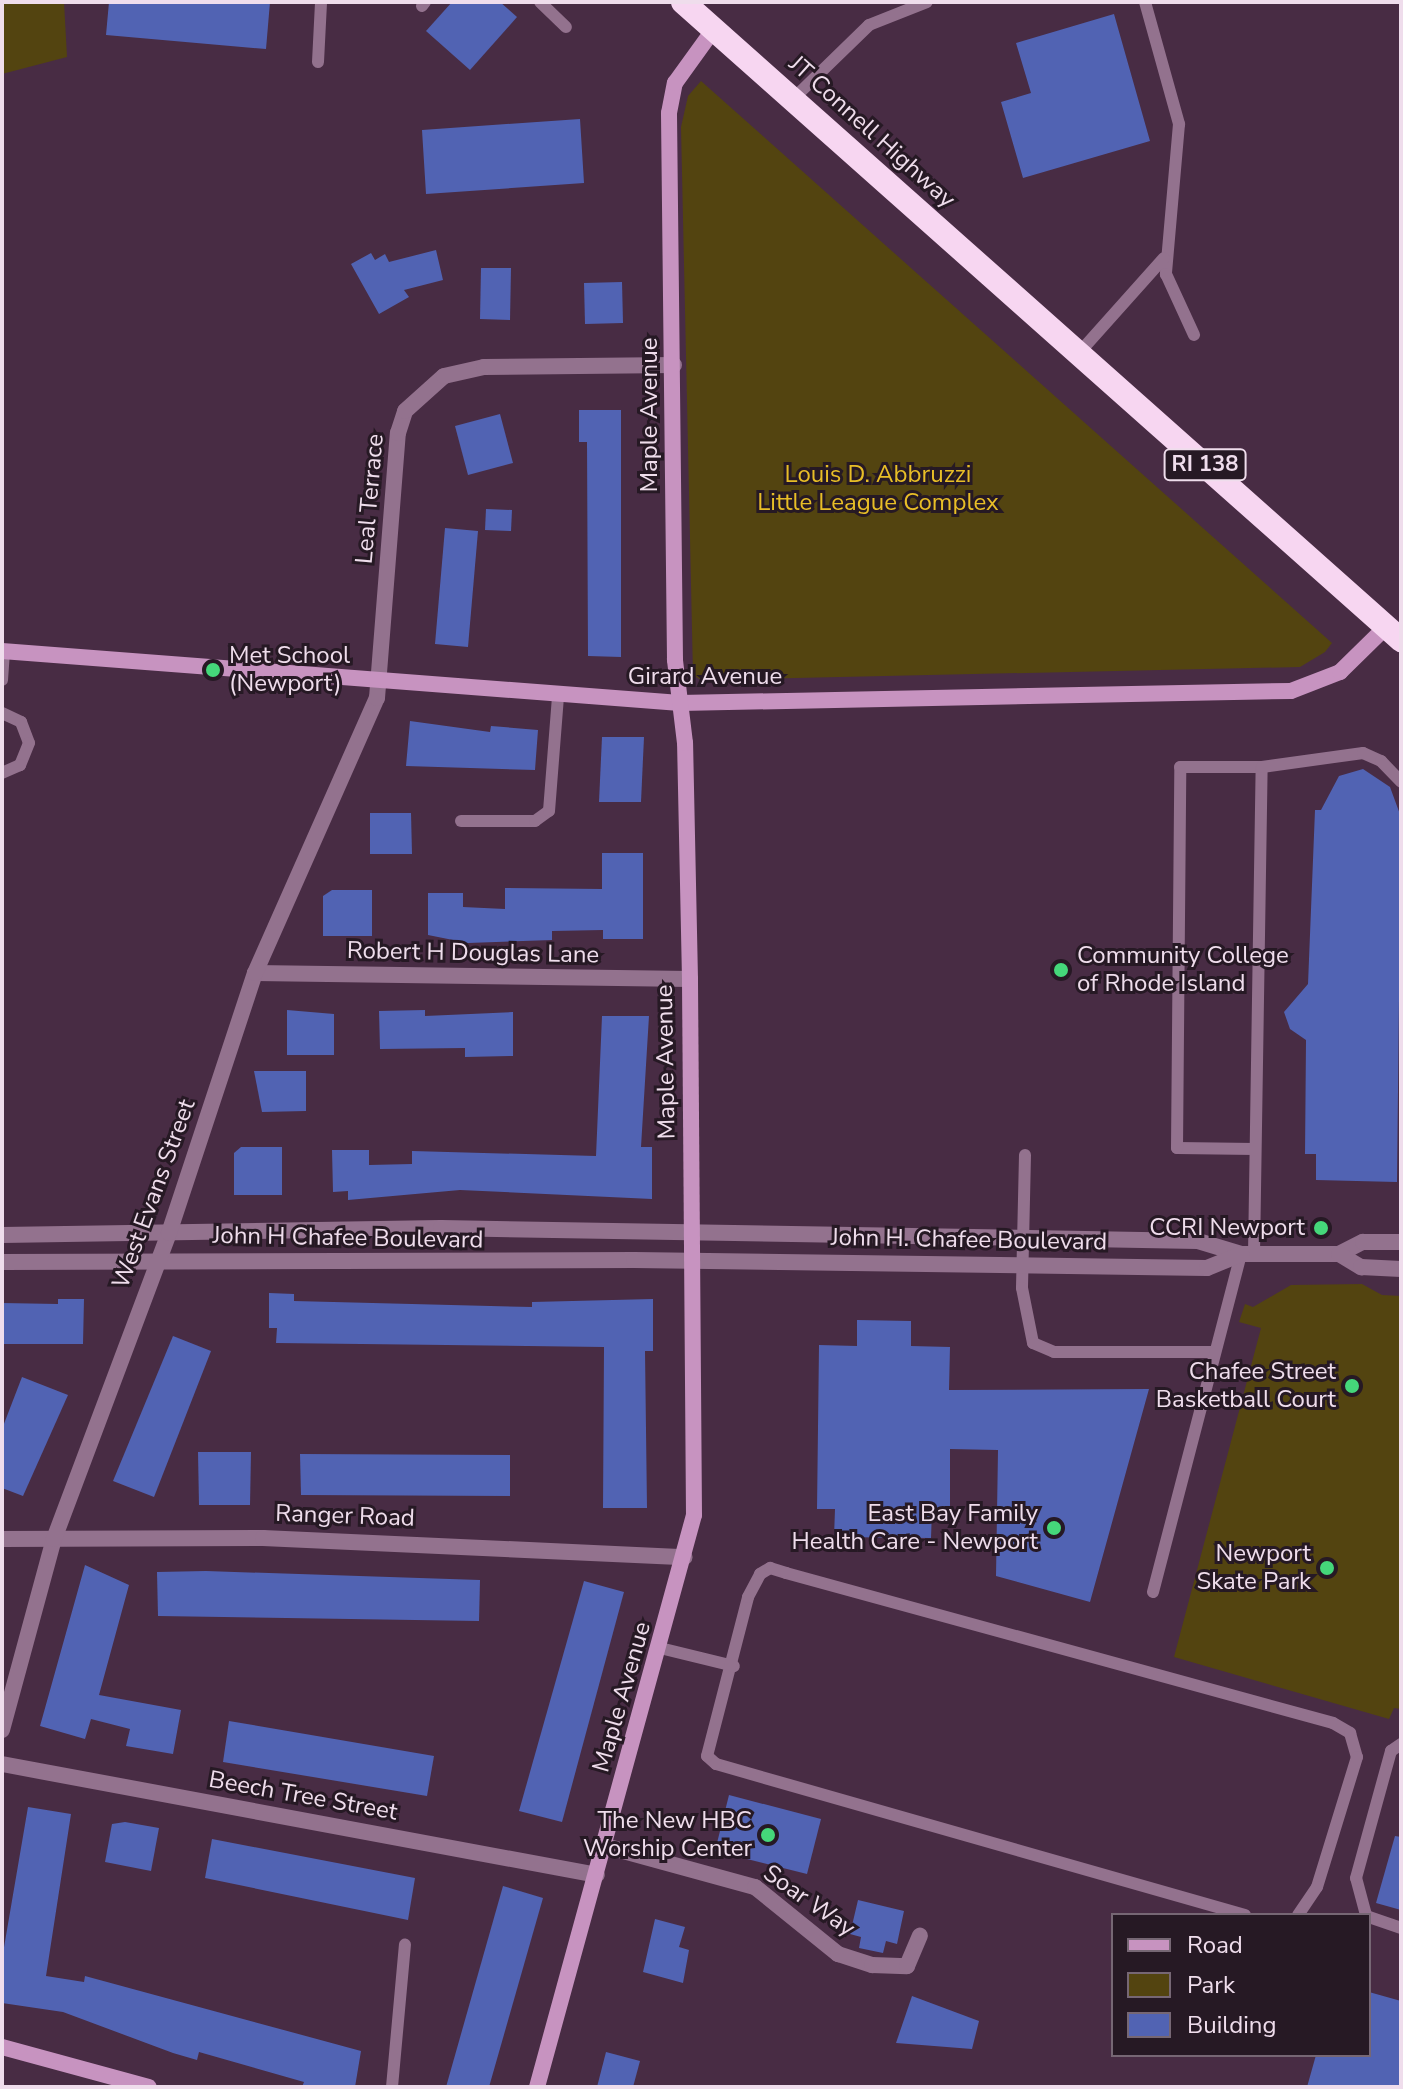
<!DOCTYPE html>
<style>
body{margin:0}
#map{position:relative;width:1403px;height:2089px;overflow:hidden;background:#482c44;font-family:"Nunito Sans",sans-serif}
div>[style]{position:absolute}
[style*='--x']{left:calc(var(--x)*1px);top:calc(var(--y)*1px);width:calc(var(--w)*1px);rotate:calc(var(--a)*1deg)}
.green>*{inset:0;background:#534410}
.building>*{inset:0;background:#5163b3}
.lane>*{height:12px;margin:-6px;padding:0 6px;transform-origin:6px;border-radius:6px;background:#93728e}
.street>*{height:16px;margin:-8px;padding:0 8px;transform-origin:8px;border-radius:8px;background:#93728e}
.secondary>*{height:16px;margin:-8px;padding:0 8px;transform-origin:8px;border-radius:8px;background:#c793c0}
.highway>*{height:24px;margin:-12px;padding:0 12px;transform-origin:12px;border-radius:12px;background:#f7d6f1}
.dots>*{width:22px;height:22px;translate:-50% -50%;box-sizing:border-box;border:4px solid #261924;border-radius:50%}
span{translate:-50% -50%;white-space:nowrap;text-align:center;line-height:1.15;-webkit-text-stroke:6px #261924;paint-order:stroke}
.shield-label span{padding:2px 6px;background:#261924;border:2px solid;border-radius:6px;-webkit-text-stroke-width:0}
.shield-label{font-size:22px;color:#efddec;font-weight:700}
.street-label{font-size:24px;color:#efddec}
.park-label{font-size:24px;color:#e8be27}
.poi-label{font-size:24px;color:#efddec}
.left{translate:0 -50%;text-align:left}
.right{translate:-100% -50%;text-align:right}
.frame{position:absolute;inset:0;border:4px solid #efddec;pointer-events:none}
.legend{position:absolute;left:1111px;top:1913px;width:260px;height:144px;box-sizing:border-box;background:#261924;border:2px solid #766774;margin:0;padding:10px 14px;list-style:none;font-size:24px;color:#efddec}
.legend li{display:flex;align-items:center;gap:16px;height:40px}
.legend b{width:40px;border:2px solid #766774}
</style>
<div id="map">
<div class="green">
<div style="clip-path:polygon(2px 2px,64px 2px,67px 57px,2px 74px)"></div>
<div style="clip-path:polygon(701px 81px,1332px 643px,1325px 652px,1300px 667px,701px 680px,693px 675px,681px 127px,688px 96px)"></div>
<div style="clip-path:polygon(1362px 1284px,1382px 1295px,1401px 1296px,1401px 1709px,1394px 1708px,1389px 1719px,1174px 1657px,1261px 1328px,1239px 1322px,1245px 1304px,1253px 1307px,1291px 1285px)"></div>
</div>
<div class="building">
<div style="clip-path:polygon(109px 2px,270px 2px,266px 49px,106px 35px)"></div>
<div style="clip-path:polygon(452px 2px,500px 2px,517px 17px,470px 70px,426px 31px)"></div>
<div style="clip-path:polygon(1114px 14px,1150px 141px,1023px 178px,1001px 102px,1031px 93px,1016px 43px)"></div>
<div style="clip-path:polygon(580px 119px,584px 183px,426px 194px,422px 130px)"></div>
<div style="clip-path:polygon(436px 250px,443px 280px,404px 290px,409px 297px,379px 314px,351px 264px,371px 253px,375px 260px,385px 254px,389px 262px)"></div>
<div style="clip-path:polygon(481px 268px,511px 268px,510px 320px,480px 319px)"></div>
<div style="clip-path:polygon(622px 282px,623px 323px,585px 324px,584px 283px)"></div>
<div style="clip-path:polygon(579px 410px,621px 410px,621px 657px,588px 656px,587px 442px,579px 442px)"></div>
<div style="clip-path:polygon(500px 414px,513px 463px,468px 475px,455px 426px)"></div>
<div style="clip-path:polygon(486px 509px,512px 510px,511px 531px,485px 530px)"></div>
<div style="clip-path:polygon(445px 528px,478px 531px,468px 647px,435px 644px)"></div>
<div style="clip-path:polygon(410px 721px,490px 732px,491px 726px,538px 730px,535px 770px,406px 766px)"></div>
<div style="clip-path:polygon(602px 737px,644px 737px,641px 802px,599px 802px)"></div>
<div style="clip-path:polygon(1363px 769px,1390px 787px,1401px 817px,1397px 1182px,1316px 1180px,1316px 1154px,1305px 1154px,1306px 1040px,1290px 1029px,1284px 1012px,1308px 984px,1315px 810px,1321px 810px,1339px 776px)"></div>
<div style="clip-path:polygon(370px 813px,411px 813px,412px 854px,370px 854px)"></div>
<div style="clip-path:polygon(602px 853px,643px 853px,643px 939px,603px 939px,603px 930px,552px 931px,552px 940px,468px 943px,428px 935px,428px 893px,463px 893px,463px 907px,505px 909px,505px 888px,602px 889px)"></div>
<div style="clip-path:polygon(332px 890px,372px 890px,372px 936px,323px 936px,323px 896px)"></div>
<div style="clip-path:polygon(287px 1010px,334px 1014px,334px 1055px,287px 1055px)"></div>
<div style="clip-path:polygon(425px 1010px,425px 1016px,513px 1012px,513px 1056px,465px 1057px,465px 1048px,380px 1049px,379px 1011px)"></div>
<div style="clip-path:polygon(602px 1016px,649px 1016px,641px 1147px,652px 1147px,652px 1199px,460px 1190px,348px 1200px,348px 1191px,333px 1192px,332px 1150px,369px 1150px,369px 1165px,412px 1164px,412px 1151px,596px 1156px)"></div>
<div style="clip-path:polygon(254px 1071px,306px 1071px,306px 1111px,262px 1112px)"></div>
<div style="clip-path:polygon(241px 1147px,282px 1147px,282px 1195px,234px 1195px,234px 1153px)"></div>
<div style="clip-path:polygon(269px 1293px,294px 1294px,294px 1301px,532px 1307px,532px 1302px,653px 1299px,653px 1351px,645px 1351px,647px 1508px,603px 1508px,604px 1347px,276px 1343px,277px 1328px,269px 1328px)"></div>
<div style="clip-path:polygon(58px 1299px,84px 1299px,83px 1344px,2px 1344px,2px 1303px,58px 1304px)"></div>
<div style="clip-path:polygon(857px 1320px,911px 1321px,911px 1346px,950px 1347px,949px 1390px,1149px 1389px,1090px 1602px,996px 1576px,998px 1450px,950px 1449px,950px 1510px,932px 1510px,931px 1538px,834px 1537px,835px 1509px,817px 1509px,819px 1345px,857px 1346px)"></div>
<div style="clip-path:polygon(173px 1336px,211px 1351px,154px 1497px,113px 1481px)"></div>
<div style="clip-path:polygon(22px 1377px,68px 1395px,23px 1496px,2px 1488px,2px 1429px)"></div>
<div style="clip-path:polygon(198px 1452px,251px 1452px,250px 1505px,199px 1505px)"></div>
<div style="clip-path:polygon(300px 1454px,510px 1455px,510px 1496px,301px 1495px)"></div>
<div style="clip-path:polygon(85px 1565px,129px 1585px,99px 1695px,181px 1710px,173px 1754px,126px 1746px,130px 1729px,91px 1719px,85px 1739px,40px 1726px)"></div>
<div style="clip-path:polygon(206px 1571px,480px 1580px,479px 1621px,158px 1616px,157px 1572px)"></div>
<div style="clip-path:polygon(584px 1581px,624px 1592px,562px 1822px,519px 1811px)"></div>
<div style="clip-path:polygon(229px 1721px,434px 1756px,427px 1796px,223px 1762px)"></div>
<div style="clip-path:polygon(729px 1795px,821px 1819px,807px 1874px,715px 1851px)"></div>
<div style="clip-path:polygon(28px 1807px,71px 1814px,46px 1976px,84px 1982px,85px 1976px,361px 2051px,355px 2087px,302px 2087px,304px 2082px,199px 2052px,197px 2060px,173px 2053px,63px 2012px,2px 2003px,2px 1959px)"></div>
<div style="clip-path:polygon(125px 1822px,159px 1828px,151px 1871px,105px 1862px,112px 1824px)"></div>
<div style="clip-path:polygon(1395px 1836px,1401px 1837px,1401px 1910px,1376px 1903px)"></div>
<div style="clip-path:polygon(212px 1839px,415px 1878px,408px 1920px,205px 1878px)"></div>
<div style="clip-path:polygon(503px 1886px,543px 1898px,489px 2087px,446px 2087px)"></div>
<div style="clip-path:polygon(858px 1900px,904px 1911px,897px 1944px,886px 1941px,883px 1953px,859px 1948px,861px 1937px,850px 1934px)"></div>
<div style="clip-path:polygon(655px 1919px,685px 1927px,679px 1947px,689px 1950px,683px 1983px,643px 1972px)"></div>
<div style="clip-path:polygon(1369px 1992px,1401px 2001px,1401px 2087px,1307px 2087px,1316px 2055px,1369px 2055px)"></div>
<div style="clip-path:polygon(912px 1996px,979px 2021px,972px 2049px,896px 2043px)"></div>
<div style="clip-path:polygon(606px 2052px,640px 2061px,633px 2087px,597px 2087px)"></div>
</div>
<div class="lane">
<div style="--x:540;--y:2;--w:36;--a:44"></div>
<div style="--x:1145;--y:2;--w:127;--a:74.4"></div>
<div style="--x:1179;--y:124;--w:151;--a:95"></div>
<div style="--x:1166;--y:274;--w:67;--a:65.3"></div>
<div style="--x:422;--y:6;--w:5;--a:-53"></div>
<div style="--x:318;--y:62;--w:60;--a:-87.1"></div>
<div style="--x:793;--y:99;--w:106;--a:-44.2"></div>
<div style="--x:869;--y:25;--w:62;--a:-21.6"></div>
<div style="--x:1079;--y:353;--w:127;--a:-48.2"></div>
<div style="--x:2;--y:680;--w:29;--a:-86"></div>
<div style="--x:2;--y:713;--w:21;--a:25"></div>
<div style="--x:21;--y:722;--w:22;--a:69"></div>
<div style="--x:29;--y:743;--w:24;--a:112"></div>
<div style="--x:20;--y:765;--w:20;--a:156"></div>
<div style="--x:461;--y:821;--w:74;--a:0"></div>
<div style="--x:535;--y:821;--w:17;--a:-36"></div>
<div style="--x:549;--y:811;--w:114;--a:-85.5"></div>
<div style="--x:1255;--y:1149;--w:78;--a:-179.3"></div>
<div style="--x:1177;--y:1148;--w:381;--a:-89.5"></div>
<div style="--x:1180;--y:767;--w:82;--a:0"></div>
<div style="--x:1025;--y:1155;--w:133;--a:91.3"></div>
<div style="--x:1022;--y:1288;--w:56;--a:78.7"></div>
<div style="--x:1033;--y:1343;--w:23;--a:23"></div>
<div style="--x:1054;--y:1352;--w:161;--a:0"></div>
<div style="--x:1254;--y:1254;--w:487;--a:-89.1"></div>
<div style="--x:1262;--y:767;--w:102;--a:-7.9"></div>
<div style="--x:1363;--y:753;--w:20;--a:24"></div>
<div style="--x:1381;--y:761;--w:29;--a:46"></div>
<div style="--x:1153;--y:1592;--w:349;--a:-75.4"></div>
<div style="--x:660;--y:1648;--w:76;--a:13.7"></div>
<div style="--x:1245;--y:1915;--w:550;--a:-164.07"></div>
<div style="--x:716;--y:1764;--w:12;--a:-138"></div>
<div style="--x:707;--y:1756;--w:164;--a:-75.5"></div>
<div style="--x:748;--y:1597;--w:26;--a:-62"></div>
<div style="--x:760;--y:1574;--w:12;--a:-31"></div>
<div style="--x:770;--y:1568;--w:17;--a:17"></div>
<div style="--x:786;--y:1573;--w:567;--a:15.33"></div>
<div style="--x:1333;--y:1723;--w:20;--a:30"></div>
<div style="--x:1350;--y:1733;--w:25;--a:74"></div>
<div style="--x:1357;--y:1757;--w:136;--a:107.1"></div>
<div style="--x:1317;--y:1887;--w:34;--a:124"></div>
<div style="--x:1366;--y:1915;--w:38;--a:-105"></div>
<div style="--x:1356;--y:1878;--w:132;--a:-74.6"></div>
<div style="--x:1391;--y:1751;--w:12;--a:-35"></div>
<div style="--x:1369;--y:1917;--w:34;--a:19"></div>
<div style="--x:392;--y:2087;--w:143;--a:-84.8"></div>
</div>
<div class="street">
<div style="--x:255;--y:973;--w:435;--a:0.8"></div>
<div style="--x:2;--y:1235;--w:439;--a:-0.9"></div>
<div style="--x:441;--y:1228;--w:757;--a:0.98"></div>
<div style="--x:1198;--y:1241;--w:45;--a:16.8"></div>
<div style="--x:1241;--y:1254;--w:98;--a:0"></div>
<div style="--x:1339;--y:1254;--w:27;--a:-27"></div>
<div style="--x:1363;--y:1242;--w:38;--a:0"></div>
<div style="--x:1339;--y:1254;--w:26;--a:31"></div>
<div style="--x:1361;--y:1267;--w:40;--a:2.9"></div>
<div style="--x:2;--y:1262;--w:632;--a:-0.18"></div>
<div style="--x:634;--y:1260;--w:573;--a:0.8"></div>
<div style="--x:1207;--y:1268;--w:37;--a:-22"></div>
<div style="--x:2;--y:1539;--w:261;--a:-0.2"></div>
<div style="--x:263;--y:1538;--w:422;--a:2.6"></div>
<div style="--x:2;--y:1730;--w:198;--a:-74.8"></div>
<div style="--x:54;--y:1539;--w:327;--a:-69.4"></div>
<div style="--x:169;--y:1233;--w:274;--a:-71.7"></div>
<div style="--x:255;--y:973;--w:301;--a:-66.1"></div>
<div style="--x:377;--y:698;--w:266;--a:-85.5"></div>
<div style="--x:398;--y:433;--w:23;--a:-72"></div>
<div style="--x:405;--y:411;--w:52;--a:-41.9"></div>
<div style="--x:444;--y:376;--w:41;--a:-12.7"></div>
<div style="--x:484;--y:367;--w:190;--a:-0.6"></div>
<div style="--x:2;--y:1764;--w:605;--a:10.57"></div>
<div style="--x:605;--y:1846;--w:156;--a:15.3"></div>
<div style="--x:755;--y:1887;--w:107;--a:38.9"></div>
<div style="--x:838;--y:1954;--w:36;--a:18"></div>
<div style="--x:872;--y:1965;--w:35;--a:2"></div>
<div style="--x:907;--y:1966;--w:33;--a:-67"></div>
</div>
<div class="secondary">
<div style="--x:2;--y:651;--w:680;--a:4.39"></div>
<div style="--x:680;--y:703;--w:611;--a:-1.13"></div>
<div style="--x:1291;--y:691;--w:53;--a:-21.2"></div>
<div style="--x:1340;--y:672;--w:66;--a:-44.4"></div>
<div style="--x:2;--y:2047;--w:152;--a:15.2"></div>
<div style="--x:537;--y:2087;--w:593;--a:-74.65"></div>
<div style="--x:694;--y:1515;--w:536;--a:-90.43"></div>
<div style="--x:690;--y:979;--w:236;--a:-91.2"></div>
<div style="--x:685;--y:743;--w:84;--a:-96.9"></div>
<div style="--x:675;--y:660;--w:547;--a:-90.63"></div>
<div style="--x:669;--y:113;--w:31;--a:-79"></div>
<div style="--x:675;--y:83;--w:67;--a:-54.2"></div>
</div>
<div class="highway">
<div style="--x:683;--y:2;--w:961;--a:41.62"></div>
</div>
<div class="dots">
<div style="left:213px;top:670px;background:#45d77a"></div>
<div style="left:1061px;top:970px;background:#45d77a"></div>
<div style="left:1321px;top:1228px;background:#45d77a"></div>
<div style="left:1352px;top:1386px;background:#45d77a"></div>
<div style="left:1054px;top:1528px;background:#45d77a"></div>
<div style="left:1327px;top:1568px;background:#45d77a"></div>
<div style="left:768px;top:1835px;background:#45d77a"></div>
</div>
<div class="shield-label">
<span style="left:1205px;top:465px">RI 138</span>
</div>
<div class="street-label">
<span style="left:872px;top:132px;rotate:42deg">JT Connell Highway</span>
<span style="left:650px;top:415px;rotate:-90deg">Maple Avenue</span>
<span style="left:370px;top:499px;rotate:-85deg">Leal Terrace</span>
<span style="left:705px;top:677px">Girard Avenue</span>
<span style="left:473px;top:953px;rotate:1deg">Robert H Douglas Lane</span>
<span style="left:666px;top:1062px;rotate:-91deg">Maple Avenue</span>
<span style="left:154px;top:1194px;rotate:-70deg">West Evans Street</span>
<span style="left:348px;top:1238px;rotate:1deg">John H Chafee Boulevard</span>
<span style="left:969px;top:1240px;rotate:1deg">John H. Chafee Boulevard</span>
<span style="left:345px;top:1516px;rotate:2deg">Ranger Road</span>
<span style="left:622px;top:1697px;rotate:-74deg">Maple Avenue</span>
<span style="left:303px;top:1796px;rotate:10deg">Beech Tree Street</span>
<span style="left:809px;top:1901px;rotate:35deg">Soar Way</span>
</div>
<div class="park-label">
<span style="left:878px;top:489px">Louis D. Abbruzzi<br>Little League Complex</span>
</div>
<div class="poi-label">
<span class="left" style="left:229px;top:670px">Met School<br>(Newport)</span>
<span class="left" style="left:1077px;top:970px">Community College<br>of Rhode Island</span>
<span class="right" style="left:1305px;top:1228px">CCRI Newport</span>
<span class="right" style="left:1336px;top:1386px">Chafee Street<br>Basketball Court</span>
<span class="right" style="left:1038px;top:1528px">East Bay Family<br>Health Care - Newport</span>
<span class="right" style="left:1311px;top:1568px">Newport<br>Skate Park</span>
<span class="right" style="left:752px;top:1835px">The New HBC<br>Worship Center</span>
</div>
<div class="frame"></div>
<ul class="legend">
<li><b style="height:10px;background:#c793c0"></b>Road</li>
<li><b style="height:22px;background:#534410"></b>Park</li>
<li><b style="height:22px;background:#5163b3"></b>Building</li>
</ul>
</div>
